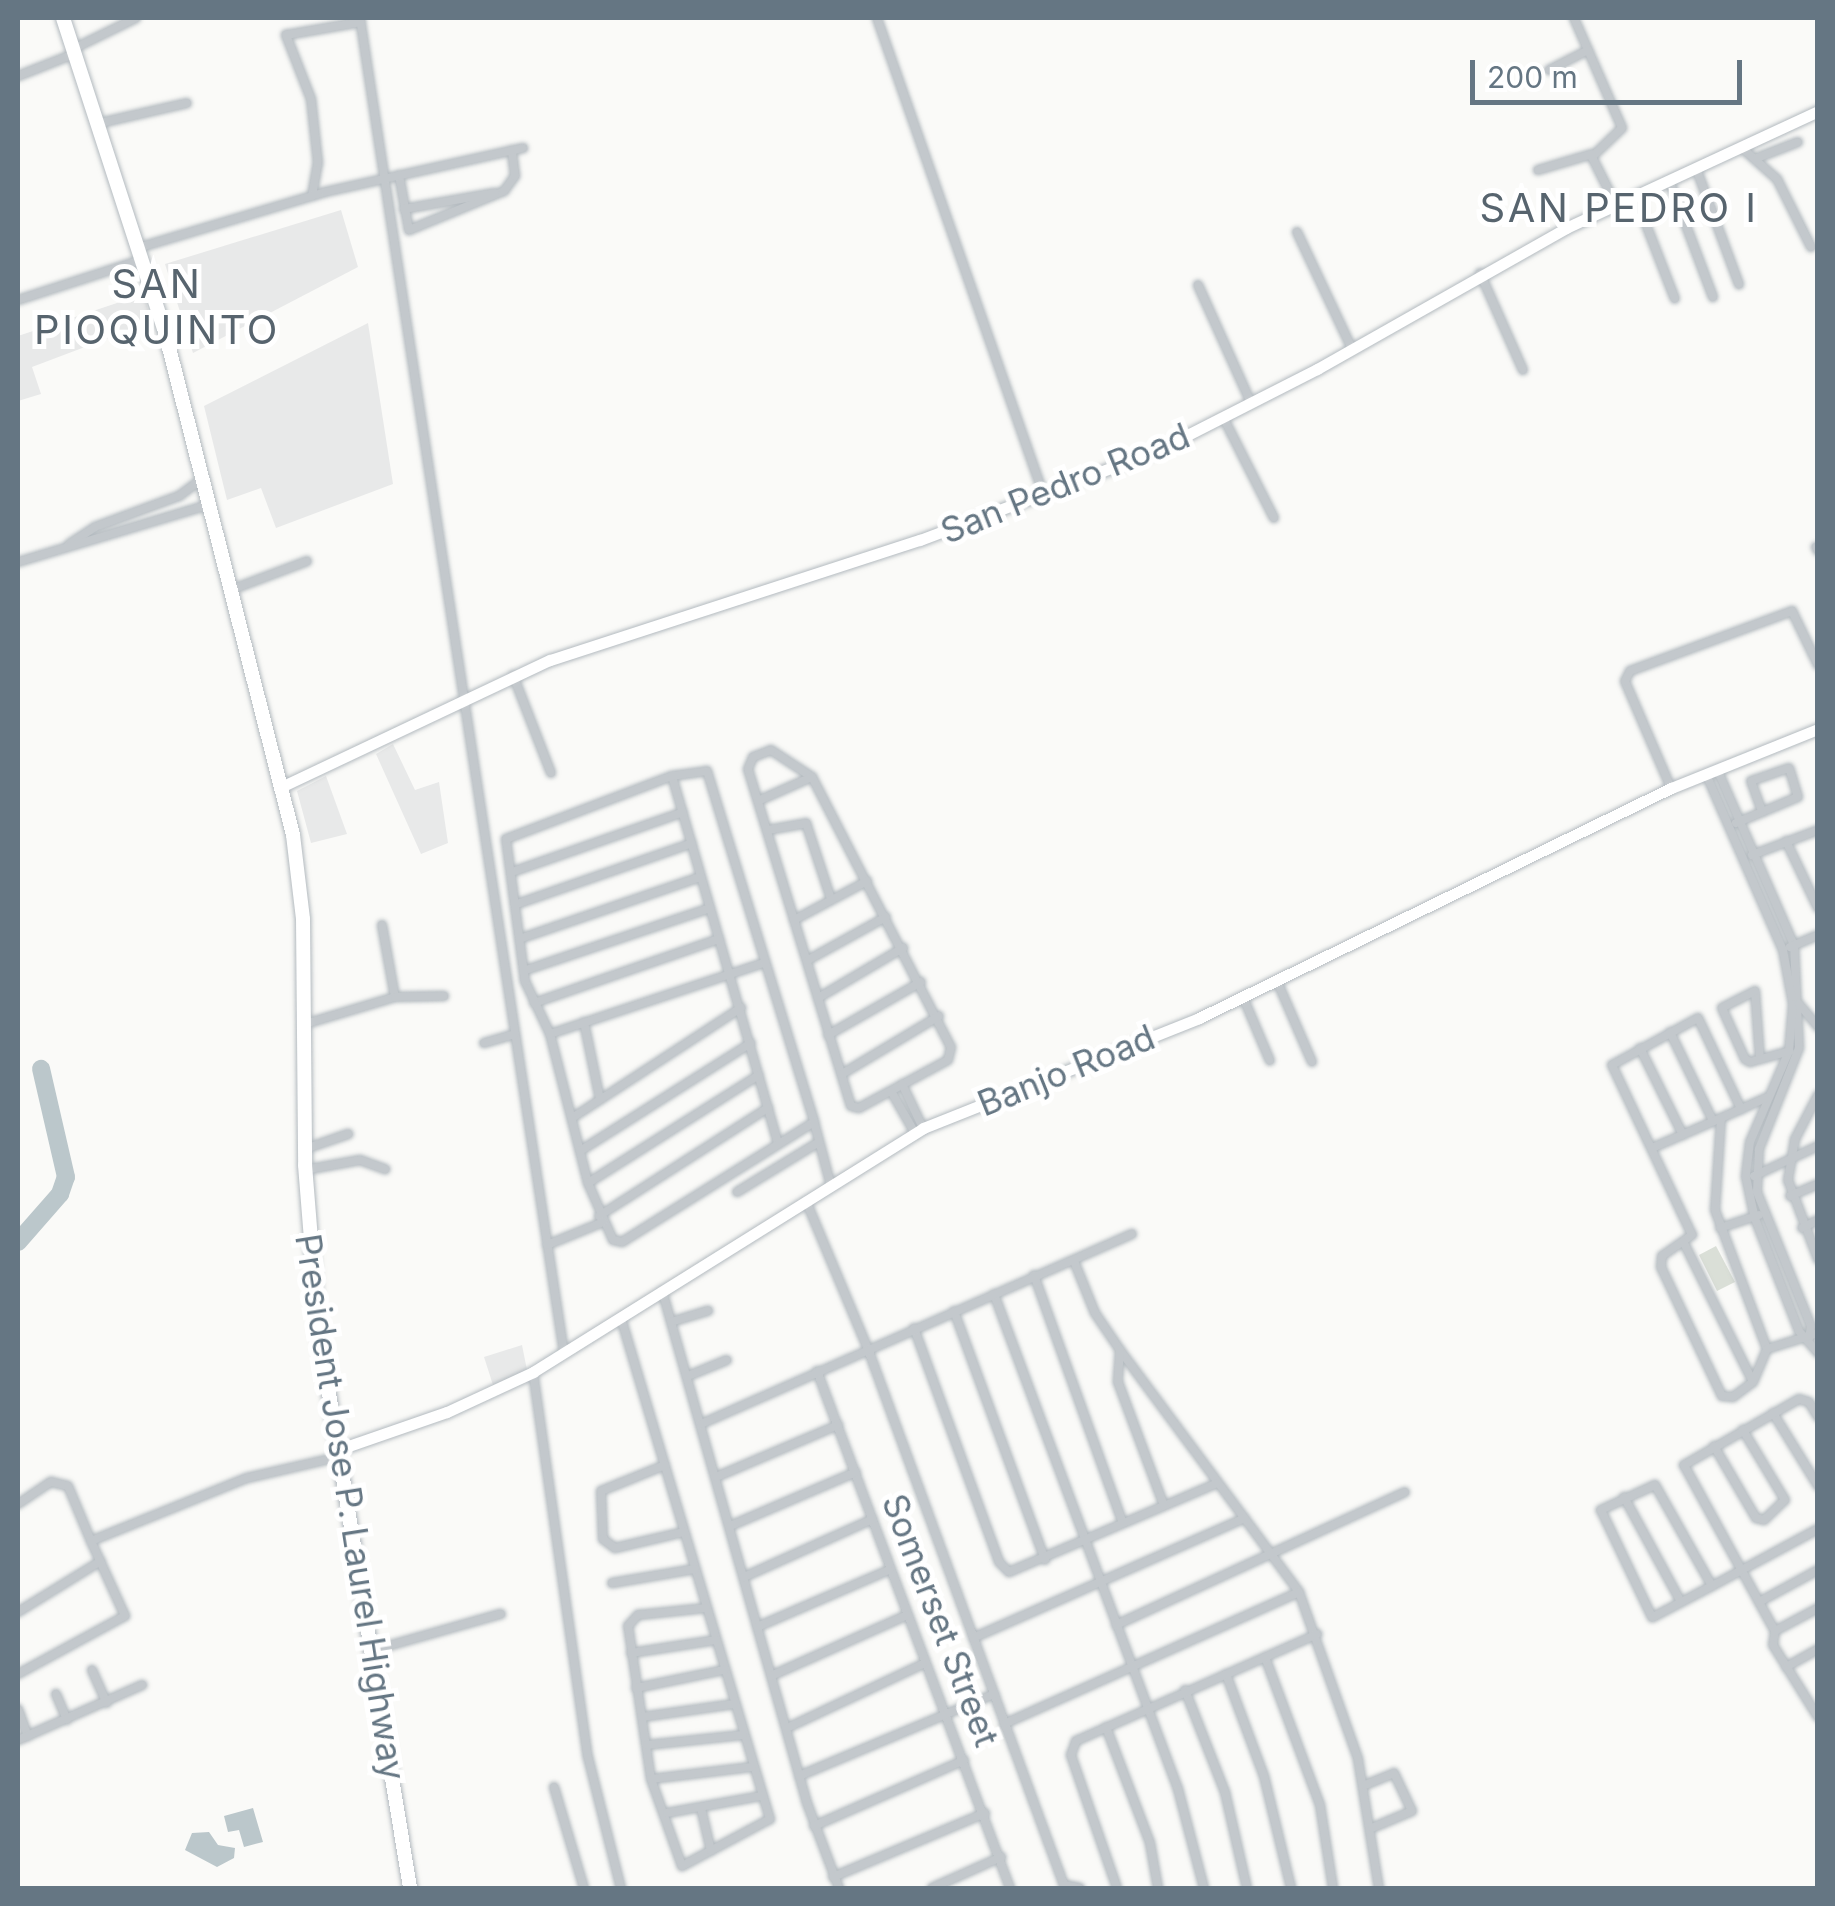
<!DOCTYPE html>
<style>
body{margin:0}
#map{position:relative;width:1835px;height:1906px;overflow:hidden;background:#fafaf8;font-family:Inter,sans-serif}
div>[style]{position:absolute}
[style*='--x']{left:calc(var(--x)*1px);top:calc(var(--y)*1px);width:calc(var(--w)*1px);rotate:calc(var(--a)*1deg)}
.built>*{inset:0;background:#e8e9e9}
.green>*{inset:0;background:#dadfd7}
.water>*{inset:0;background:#bbc7cb}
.river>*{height:18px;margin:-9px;padding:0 9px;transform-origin:9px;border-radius:9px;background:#bbc7cb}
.roads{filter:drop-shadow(0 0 2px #b3babf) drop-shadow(0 0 2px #b3babf)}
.street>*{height:8px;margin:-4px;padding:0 4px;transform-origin:4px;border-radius:4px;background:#c3c8cc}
.secondary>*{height:11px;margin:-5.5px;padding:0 5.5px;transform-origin:5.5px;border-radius:5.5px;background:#fff}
.highway>*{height:14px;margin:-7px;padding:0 7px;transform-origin:7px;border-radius:7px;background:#fff}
span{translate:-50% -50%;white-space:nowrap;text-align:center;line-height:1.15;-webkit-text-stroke:10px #fff;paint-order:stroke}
.street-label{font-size:35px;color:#657683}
.quarter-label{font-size:40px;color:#57646e;letter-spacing:2.5px}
.frame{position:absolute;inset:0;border:20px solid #657683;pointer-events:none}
.scale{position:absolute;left:1470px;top:60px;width:272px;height:45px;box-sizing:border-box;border:5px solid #657683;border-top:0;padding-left:12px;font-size:30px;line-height:35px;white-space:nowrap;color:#657683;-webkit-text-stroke:8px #fff;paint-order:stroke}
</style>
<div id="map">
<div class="built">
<div style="clip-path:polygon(341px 210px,358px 267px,193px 353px,165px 264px)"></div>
<div style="clip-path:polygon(144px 294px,151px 322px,32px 367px,41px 394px,18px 401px,18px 336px)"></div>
<div style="clip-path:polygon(368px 323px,393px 484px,276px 528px,261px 488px,227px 500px,204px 406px)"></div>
<div style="clip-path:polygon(393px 744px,415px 790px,439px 782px,448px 843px,421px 854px,376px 754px)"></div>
<div style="clip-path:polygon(326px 776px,347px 834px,311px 843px,297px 791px)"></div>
<div style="clip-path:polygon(522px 1345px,527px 1370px,493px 1385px,484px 1357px)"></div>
</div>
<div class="green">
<div style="clip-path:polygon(1716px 1246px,1735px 1282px,1717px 1291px,1699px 1255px)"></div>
</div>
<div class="water">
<div style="clip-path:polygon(253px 1808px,263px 1842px,244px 1847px,239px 1830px,228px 1832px,224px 1816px)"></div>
<div style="clip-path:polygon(209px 1832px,218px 1845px,235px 1848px,234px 1858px,217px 1867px,185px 1850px,192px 1833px)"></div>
</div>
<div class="river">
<div style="--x:18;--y:1242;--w:64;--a:-48.8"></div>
<div style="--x:60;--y:1194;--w:18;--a:-71"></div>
<div style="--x:66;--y:1177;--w:111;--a:-103"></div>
</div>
<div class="roads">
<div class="street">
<div style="--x:360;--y:18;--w:1350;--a:81.31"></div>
<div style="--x:877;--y:18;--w:503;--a:70.74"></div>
<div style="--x:1574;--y:18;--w:120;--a:66.4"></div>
<div style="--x:1622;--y:128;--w:42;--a:136"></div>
<div style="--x:1592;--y:157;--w:51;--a:63.4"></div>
<div style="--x:75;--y:48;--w:68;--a:-26.2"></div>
<div style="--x:1549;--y:70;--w:44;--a:-27.1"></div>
<div style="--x:18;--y:76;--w:62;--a:-21.6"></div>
<div style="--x:100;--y:123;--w:89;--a:-12.9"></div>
<div style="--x:1742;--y:148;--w:47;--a:41.5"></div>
<div style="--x:1777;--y:179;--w:76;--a:63.4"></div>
<div style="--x:1757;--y:158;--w:44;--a:-21.3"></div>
<div style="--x:1696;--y:168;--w:124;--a:69.7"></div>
<div style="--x:1538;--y:170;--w:56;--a:-16.5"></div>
<div style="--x:399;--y:175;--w:56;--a:79.7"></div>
<div style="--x:409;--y:230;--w:103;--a:-22.3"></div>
<div style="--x:504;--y:191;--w:19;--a:-54"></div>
<div style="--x:515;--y:176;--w:26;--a:-97"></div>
<div style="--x:1669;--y:180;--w:125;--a:69.4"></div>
<div style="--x:312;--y:196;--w:34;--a:-80"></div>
<div style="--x:318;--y:163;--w:64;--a:-96.2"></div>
<div style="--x:311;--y:99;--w:69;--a:-111.3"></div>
<div style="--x:286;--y:35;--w:76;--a:-9.8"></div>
<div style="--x:1635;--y:196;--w:110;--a:68.8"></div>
<div style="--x:404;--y:209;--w:92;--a:-10"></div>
<div style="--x:1297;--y:232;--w:127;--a:64.8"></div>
<div style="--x:141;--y:247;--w:192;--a:-16.6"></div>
<div style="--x:325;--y:192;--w:203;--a:-12.5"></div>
<div style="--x:1480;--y:273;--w:106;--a:66.1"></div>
<div style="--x:1198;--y:285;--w:129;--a:65.8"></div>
<div style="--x:18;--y:300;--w:133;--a:-18"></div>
<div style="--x:1223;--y:417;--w:113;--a:63.2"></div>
<div style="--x:69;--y:544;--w:31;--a:-33"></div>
<div style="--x:95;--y:527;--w:90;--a:-20.3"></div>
<div style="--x:179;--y:496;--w:30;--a:-37"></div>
<div style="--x:1816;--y:547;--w:4;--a:63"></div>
<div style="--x:18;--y:562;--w:202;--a:-16.7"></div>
<div style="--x:233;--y:589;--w:79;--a:-20.7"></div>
<div style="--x:513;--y:675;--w:105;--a:68.8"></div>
<div style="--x:771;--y:750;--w:49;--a:33.4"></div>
<div style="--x:812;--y:777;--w:304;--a:62.8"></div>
<div style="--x:951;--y:1047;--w:13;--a:103"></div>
<div style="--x:948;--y:1060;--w:101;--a:151.7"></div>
<div style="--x:859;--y:1108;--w:8;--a:-166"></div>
<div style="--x:851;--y:1106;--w:352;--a:-107"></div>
<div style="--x:748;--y:769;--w:13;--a:-67"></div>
<div style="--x:753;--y:757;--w:19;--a:-21"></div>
<div style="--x:1717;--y:769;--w:192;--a:66.4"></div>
<div style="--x:1794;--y:945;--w:103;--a:87.2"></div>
<div style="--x:1799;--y:1048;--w:109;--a:111.6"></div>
<div style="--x:1759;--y:1149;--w:43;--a:92.7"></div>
<div style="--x:1757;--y:1192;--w:144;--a:68.1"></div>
<div style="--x:1811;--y:1326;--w:12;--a:99"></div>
<div style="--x:1706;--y:774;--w:192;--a:66.4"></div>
<div style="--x:1783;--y:950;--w:55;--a:79.5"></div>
<div style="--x:1793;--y:1004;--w:47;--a:94.9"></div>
<div style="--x:1789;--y:1051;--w:99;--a:113.2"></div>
<div style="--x:1750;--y:1142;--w:35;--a:97"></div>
<div style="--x:1746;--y:1177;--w:40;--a:78"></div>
<div style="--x:1754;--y:1216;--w:123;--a:68.6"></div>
<div style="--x:1799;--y:1331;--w:29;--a:49"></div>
<div style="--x:672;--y:776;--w:382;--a:73.9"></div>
<div style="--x:1671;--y:788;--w:116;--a:-113.3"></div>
<div style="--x:1625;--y:681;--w:11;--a:-63"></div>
<div style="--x:1630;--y:671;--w:173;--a:-20.3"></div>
<div style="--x:1792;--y:611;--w:60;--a:64.3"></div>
<div style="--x:760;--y:800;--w:57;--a:-23.9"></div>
<div style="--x:1736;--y:823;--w:67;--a:-22.8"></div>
<div style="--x:1798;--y:797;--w:30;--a:-107"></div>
<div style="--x:1789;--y:768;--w:40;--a:161.1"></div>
<div style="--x:1751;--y:781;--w:33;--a:70"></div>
<div style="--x:768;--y:830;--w:39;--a:-10"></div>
<div style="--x:806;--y:823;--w:80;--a:71.8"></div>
<div style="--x:1786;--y:841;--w:74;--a:64.5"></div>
<div style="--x:1752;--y:855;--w:71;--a:-20.7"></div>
<div style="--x:512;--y:872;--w:181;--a:-19.3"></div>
<div style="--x:517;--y:904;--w:185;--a:-19.2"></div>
<div style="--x:794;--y:920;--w:83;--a:-28.1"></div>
<div style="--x:382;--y:925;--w:73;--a:79.8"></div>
<div style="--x:522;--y:938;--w:188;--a:-18.9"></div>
<div style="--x:1790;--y:947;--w:30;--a:-23"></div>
<div style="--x:808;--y:960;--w:89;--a:-28.9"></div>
<div style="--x:526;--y:970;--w:194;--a:-18.6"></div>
<div style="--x:1277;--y:981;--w:88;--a:66.6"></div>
<div style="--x:1243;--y:997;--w:69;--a:67.1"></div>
<div style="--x:818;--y:998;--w:99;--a:-30.5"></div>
<div style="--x:534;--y:1003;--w:196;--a:-19.1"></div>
<div style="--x:1799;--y:1004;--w:30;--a:50"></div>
<div style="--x:584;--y:1022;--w:79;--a:78.3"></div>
<div style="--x:305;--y:1024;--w:94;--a:-16.7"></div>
<div style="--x:395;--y:997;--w:49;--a:-1.2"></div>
<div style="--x:1670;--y:1032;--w:99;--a:64.2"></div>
<div style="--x:550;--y:1034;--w:225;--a:-18.4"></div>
<div style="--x:828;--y:1035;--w:107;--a:-29.7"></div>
<div style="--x:484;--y:1043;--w:32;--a:-16"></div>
<div style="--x:1640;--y:1048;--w:97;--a:63.7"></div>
<div style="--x:1760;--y:1059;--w:68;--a:-94.2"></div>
<div style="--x:1755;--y:991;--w:37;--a:153"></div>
<div style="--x:1722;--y:1008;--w:56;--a:65.7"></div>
<div style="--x:1745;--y:1059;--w:6;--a:31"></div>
<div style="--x:1750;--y:1062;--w:41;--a:-15.4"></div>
<div style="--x:842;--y:1074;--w:113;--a:-30.9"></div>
<div style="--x:902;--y:1084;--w:49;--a:64.5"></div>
<div style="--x:891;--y:1091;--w:48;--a:60.3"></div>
<div style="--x:1818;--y:1095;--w:50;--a:117.6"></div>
<div style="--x:1795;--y:1139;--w:42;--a:99.7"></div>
<div style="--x:1788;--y:1180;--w:85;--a:69.2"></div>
<div style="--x:572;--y:1118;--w:202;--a:-33.1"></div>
<div style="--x:1721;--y:1118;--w:51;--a:-24.1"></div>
<div style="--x:814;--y:1122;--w:226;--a:148"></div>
<div style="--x:622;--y:1242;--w:9;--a:-167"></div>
<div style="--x:613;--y:1240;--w:62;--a:-113.7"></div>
<div style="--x:588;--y:1183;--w:154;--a:-104.3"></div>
<div style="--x:550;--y:1034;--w:59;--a:-115.3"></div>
<div style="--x:525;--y:981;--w:143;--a:-97.6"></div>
<div style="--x:506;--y:839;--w:178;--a:-20.8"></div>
<div style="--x:672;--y:776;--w:35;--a:-8"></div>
<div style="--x:707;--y:771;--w:367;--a:73"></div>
<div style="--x:814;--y:1122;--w:62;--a:75.1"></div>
<div style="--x:1652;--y:1148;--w:75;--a:-23.5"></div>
<div style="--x:1721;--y:1118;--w:92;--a:93.7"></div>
<div style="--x:1715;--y:1210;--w:148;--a:69.5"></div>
<div style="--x:1767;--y:1349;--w:36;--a:113"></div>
<div style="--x:1753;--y:1382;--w:25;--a:143"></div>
<div style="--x:1733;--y:1397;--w:11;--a:-175"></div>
<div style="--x:1722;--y:1396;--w:143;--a:-115.3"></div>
<div style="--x:1661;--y:1267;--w:11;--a:-85"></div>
<div style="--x:1662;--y:1256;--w:37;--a:-35"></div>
<div style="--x:1692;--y:1235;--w:188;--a:-115.2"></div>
<div style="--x:1612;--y:1065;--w:98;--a:-28.7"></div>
<div style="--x:1698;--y:1018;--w:101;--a:64.7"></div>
<div style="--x:305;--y:1149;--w:46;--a:-19.2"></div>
<div style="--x:580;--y:1151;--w:202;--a:-32.3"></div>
<div style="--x:305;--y:1170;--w:56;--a:-10.3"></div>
<div style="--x:360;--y:1160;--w:27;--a:20"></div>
<div style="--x:1754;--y:1176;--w:71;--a:-25.1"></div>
<div style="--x:588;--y:1183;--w:202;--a:-32.3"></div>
<div style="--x:737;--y:1192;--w:96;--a:-31.4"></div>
<div style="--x:1790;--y:1196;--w:30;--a:-23"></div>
<div style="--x:806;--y:1201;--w:160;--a:67.3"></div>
<div style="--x:868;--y:1349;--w:574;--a:69.92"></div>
<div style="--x:599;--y:1216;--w:201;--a:-32.6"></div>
<div style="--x:1720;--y:1228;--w:41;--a:-18.4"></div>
<div style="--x:1802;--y:1228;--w:18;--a:-27"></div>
<div style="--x:1684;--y:1243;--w:155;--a:63.6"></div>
<div style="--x:547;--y:1245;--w:61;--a:-22.3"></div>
<div style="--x:1074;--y:1261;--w:56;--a:68"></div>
<div style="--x:1095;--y:1313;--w:45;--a:56"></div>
<div style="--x:1120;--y:1350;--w:301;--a:53.5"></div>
<div style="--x:1299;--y:1592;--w:177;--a:70.5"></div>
<div style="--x:1358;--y:1759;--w:131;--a:80.8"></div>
<div style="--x:1034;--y:1275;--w:263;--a:70.3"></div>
<div style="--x:662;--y:1290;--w:533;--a:74.22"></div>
<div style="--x:807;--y:1803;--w:91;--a:69.4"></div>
<div style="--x:994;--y:1294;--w:528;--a:69.61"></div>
<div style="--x:1178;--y:1789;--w:102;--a:75.3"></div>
<div style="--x:954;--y:1311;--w:265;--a:69.9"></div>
<div style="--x:621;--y:1318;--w:523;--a:73.44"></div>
<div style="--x:770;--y:1819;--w:100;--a:151.9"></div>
<div style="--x:682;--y:1866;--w:92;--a:-109.6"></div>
<div style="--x:651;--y:1779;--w:155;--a:-98.5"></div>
<div style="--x:628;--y:1626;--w:15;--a:-48"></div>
<div style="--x:638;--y:1615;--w:68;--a:-5.9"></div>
<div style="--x:671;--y:1322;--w:39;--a:-17"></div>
<div style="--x:914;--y:1328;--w:249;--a:70"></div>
<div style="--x:999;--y:1562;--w:14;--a:45"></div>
<div style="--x:1009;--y:1572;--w:227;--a:-23.1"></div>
<div style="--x:1767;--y:1349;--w:53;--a:-17.4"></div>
<div style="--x:1120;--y:1350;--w:32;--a:94"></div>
<div style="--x:1118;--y:1382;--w:132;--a:69.6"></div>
<div style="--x:817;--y:1371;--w:552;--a:69.53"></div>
<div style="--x:533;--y:1372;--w:389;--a:81.9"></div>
<div style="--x:588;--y:1757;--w:135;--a:75.9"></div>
<div style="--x:688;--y:1376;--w:42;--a:-22.3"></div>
<div style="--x:1773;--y:1413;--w:86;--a:58.3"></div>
<div style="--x:1818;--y:1417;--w:17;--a:-121"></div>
<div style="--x:1809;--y:1402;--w:10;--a:-163"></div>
<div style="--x:1799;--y:1399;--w:133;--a:150.1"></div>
<div style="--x:1684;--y:1465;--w:189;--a:61.3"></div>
<div style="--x:1775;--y:1631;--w:14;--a:98"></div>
<div style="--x:1773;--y:1645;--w:85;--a:58"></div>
<div style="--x:701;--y:1424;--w:471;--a:-23.8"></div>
<div style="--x:1714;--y:1446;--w:83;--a:59.7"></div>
<div style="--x:1756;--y:1518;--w:8;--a:14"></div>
<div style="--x:1764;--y:1520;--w:29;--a:-44"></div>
<div style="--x:1785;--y:1500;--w:82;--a:-121"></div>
<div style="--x:665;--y:1465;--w:69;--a:157.9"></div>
<div style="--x:601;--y:1491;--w:48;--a:87.6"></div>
<div style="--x:603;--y:1539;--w:15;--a:37"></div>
<div style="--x:615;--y:1548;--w:71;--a:-13.1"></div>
<div style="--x:716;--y:1477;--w:133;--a:-23.1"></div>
<div style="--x:1624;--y:1497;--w:119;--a:61.5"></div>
<div style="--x:18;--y:1504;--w:40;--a:-34"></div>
<div style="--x:51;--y:1482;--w:17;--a:13"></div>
<div style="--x:68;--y:1486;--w:60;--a:67.3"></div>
<div style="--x:91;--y:1541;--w:168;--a:-22"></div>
<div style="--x:247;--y:1478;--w:93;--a:-13"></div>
<div style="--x:730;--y:1526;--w:137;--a:-23.2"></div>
<div style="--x:744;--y:1577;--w:141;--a:-24.2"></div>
<div style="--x:612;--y:1583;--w:84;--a:-9.6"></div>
<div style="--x:1712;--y:1586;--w:116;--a:-119.4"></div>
<div style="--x:1655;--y:1485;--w:60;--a:155.2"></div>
<div style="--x:1601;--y:1510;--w:119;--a:64.5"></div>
<div style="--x:1652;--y:1617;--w:3;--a:-18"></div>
<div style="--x:1655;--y:1616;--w:64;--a:-27.8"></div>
<div style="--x:1712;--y:1586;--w:120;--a:-28.3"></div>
<div style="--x:1759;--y:1602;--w:67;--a:-28.5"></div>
<div style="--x:18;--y:1612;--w:97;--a:-31.6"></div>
<div style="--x:1116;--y:1625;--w:318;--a:-24.7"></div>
<div style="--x:757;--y:1627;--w:144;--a:-23.4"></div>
<div style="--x:1775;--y:1631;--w:49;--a:-28.1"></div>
<div style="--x:973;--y:1638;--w:297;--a:-23.8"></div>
<div style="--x:370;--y:1651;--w:136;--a:-15.8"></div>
<div style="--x:631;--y:1653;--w:86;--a:-8.7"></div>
<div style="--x:1265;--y:1657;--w:158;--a:69.6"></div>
<div style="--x:1320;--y:1805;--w:84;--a:81.1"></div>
<div style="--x:1786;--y:1667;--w:37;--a:-29"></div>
<div style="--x:92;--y:1670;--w:36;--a:66"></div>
<div style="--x:18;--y:1674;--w:122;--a:-28.5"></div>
<div style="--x:125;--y:1616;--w:82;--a:-114.4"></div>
<div style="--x:1226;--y:1674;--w:109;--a:69.6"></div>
<div style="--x:1264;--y:1776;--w:115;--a:76.4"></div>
<div style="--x:773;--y:1675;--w:147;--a:-24.1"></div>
<div style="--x:636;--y:1688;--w:90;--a:-11.6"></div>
<div style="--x:1185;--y:1690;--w:110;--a:68.6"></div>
<div style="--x:1225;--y:1792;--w:98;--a:77.1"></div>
<div style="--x:56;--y:1694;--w:28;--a:67"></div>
<div style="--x:18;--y:1709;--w:29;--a:70"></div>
<div style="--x:642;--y:1717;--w:93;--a:-8"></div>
<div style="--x:1004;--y:1724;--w:323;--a:-24.1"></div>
<div style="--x:1106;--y:1727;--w:124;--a:69.2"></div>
<div style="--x:1150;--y:1843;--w:46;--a:79.9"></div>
<div style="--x:787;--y:1728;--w:150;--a:-25.2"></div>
<div style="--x:18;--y:1740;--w:136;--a:-23.9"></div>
<div style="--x:647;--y:1745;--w:96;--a:-6"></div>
<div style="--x:799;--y:1776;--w:212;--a:-22.8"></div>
<div style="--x:651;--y:1779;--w:101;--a:-6.8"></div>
<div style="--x:1365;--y:1785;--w:31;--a:-22"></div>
<div style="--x:1394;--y:1773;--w:42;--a:64.7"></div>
<div style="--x:1412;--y:1811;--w:43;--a:157"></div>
<div style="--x:554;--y:1787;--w:105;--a:73.5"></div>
<div style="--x:701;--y:1808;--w:44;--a:76.9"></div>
<div style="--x:667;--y:1813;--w:96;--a:-10.3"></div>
<div style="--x:814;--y:1826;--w:164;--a:-23.7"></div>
<div style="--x:833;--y:1877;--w:165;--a:-22.8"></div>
<div style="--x:1065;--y:1885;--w:15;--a:11"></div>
<div style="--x:932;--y:1888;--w:76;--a:-24.2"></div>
<div style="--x:1117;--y:1888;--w:141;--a:-109.1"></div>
<div style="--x:1071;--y:1755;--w:15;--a:-70"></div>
<div style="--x:1076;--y:1741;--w:264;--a:-23.9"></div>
</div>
<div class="secondary">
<div style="--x:283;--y:786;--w:295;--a:-25.3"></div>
<div style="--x:550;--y:660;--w:389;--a:-18"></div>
<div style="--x:920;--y:540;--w:252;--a:-20.7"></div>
<div style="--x:1156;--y:451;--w:181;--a:-27"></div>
<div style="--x:1317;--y:369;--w:286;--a:-29.5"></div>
<div style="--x:1566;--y:228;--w:278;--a:-24.9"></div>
<div style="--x:337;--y:1450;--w:116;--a:-19.1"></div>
<div style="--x:447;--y:1412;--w:95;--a:-24.9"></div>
<div style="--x:533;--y:1372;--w:460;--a:-32"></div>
<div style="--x:923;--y:1128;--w:297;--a:-21.7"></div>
<div style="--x:1199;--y:1018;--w:525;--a:-25.98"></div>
<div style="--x:1671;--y:788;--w:158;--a:-21.9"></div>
</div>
<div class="highway">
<div style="--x:63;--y:18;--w:326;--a:72"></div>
<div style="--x:164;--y:328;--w:523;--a:75.72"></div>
<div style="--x:293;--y:835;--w:85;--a:83.2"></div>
<div style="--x:303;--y:919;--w:246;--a:89.5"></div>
<div style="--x:305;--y:1165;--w:162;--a:85.4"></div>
<div style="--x:318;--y:1326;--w:569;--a:80.7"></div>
</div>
</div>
<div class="street-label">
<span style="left:1065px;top:483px;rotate:-22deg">San Pedro Road</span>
<span style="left:1066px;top:1070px;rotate:-22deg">Banjo Road</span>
<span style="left:351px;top:1507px;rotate:81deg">President Jose P. Laurel Highway</span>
<span style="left:941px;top:1620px;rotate:69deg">Somerset Street</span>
</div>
<div class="quarter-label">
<span style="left:1619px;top:208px">SAN PEDRO I</span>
<span style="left:157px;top:307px">SAN<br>PIOQUINTO</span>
</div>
<div class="frame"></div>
<div class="scale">200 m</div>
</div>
